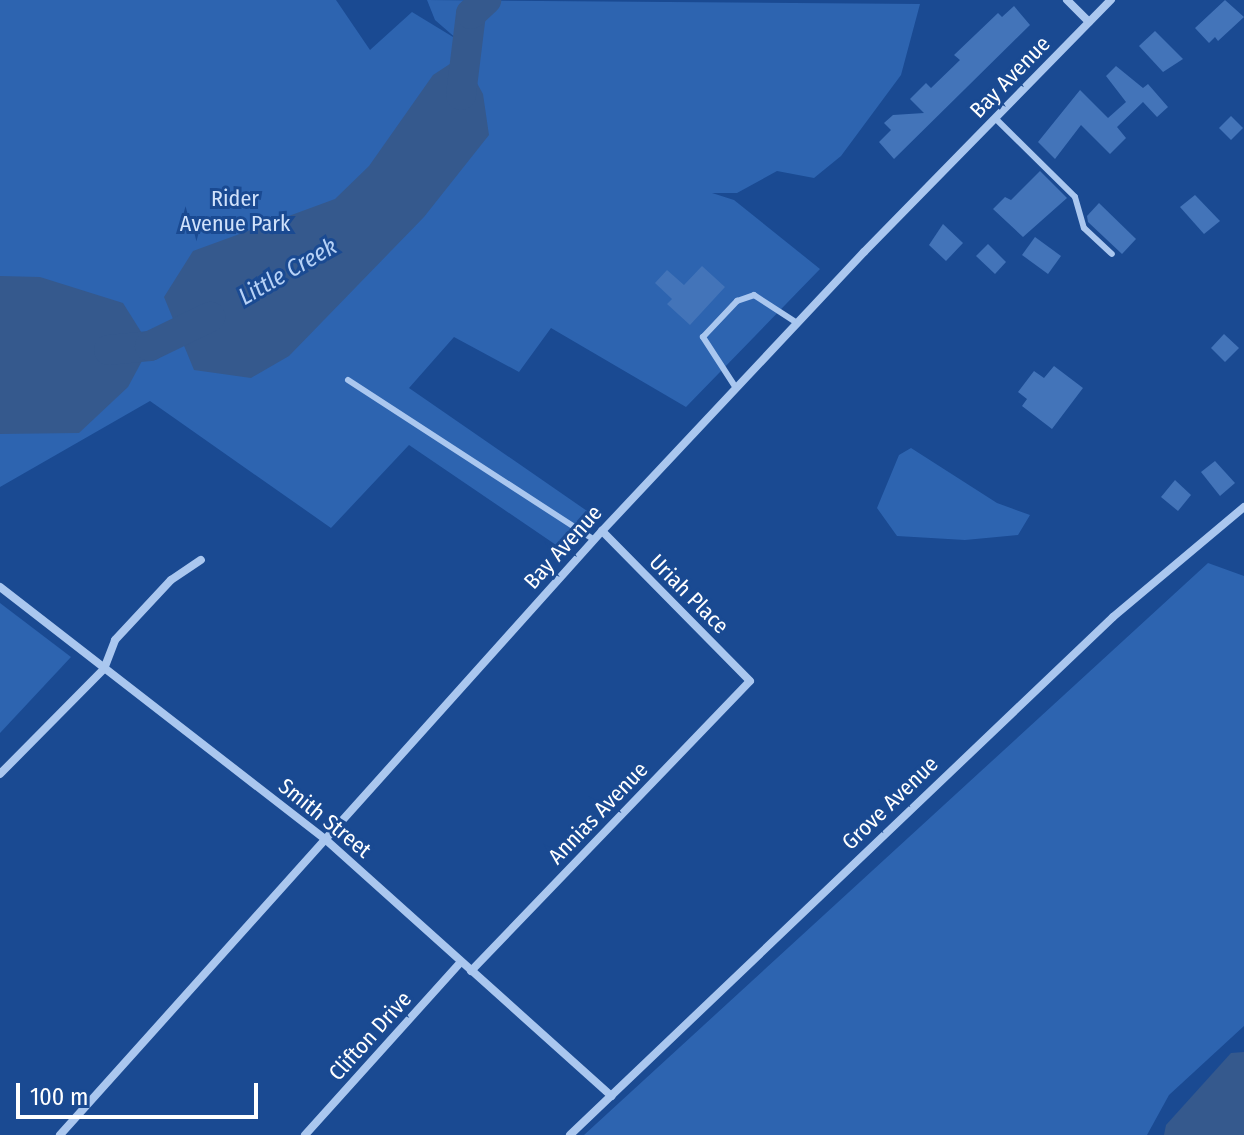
<!DOCTYPE html>
<style>
body{margin:0}
#map{position:relative;width:1244px;height:1135px;overflow:hidden;background:#1a4a92;font-family:"Fira Sans Condensed",sans-serif}
div>[style]{position:absolute}
[style*='--x']{left:calc(var(--x)*1px);top:calc(var(--y)*1px);width:calc(var(--w)*1px);rotate:calc(var(--a)*1deg)}
.green>*{inset:0;background:#2d64b0}
.water>*{inset:0;background:#35598d}
.river>*{height:30px;margin:-15px;padding:0 15px;transform-origin:15px;border-radius:15px;background:#35598d}
.building>*{inset:0;background:#4374b9}
.lane>*{height:6px;margin:-3px;padding:0 3px;transform-origin:3px;border-radius:3px;background:#aac7ef}
.street>*{height:8px;margin:-4px;padding:0 4px;transform-origin:4px;border-radius:4px;background:#aac7ef}
span{translate:-50% -50%;white-space:nowrap;text-align:center;line-height:1.15;-webkit-text-stroke:6px #1a4a92;paint-order:stroke}
.street-label{font-size:22px;color:#fff}
.park-label{font-size:22px;color:#d1e2fb}
.water-label{font-size:24px;color:#b6d1f6;font-style:italic}
.scale{position:absolute;left:16px;top:1083px;width:242px;height:36px;box-sizing:border-box;border:4px solid #fff;border-top:0;padding-left:10px;font-size:24px;line-height:28px;white-space:nowrap;color:#fff;-webkit-text-stroke:6px #1a4a92;paint-order:stroke}
</style>
<div id="map">
<div class="green">
<div style="clip-path:polygon(0 0,336px 0,370px 50px,412px 12px,458px 40px,435px 20px,427px 0,920px 4px,901px 75px,841px 156px,814px 178px,777px 171px,737px 193px,712px 193px,734px 200px,820px 269px,686px 407px,551px 328px,519px 372px,454px 337px,409px 388px,590px 513px,559px 547px,409px 445px,331px 528px,150px 401px,0 487px)"></div>
<div style="clip-path:polygon(911px 448px,997px 503px,1030px 515px,1018px 535px,965px 540px,897px 536px,877px 508px,899px 455px)"></div>
<div style="clip-path:polygon(1208px 563px,1244px 576px,1244px 1026px,1169px 1095px,1147px 1135px,584px 1135px)"></div>
<div style="clip-path:polygon(0 603px,71px 657px,0 733px)"></div>
</div>
<div class="water">
<div style="clip-path:polygon(462px 56px,483px 94px,489px 135px,424px 217px,289px 356px,251px 378px,194px 370px,164px 297px,193px 251px,335px 199px,369px 166px,433px 75px)"></div>
<div style="clip-path:polygon(0 276px,40px 277px,123px 303px,150px 346px,128px 387px,79px 433px,0 434px)"></div>
<div style="clip-path:polygon(1244px 1052px,1244px 1135px,1164px 1135px,1166px 1125px,1231px 1053px)"></div>
</div>
<div class="river">
<div style="--x:461;--y:95;--w:82;--a:-83"></div>
<div style="--x:471;--y:14;--w:21;--a:-43"></div>
<div style="--x:109;--y:350;--w:41;--a:-5.6"></div>
<div style="--x:150;--y:346;--w:67;--a:-25.8"></div>
</div>
<div class="building">
<div style="clip-path:polygon(1225px 0,1244px 17px,1218px 41px,1215px 37px,1209px 43px,1195px 28px)"></div>
<div style="clip-path:polygon(1014px 6px,1030px 25px,894px 159px,879px 142px,891px 130px,884px 123px,893px 115px,924px 113px,910px 99px,926px 83px,931px 88px,960px 60px,954px 55px,998px 13px,1002px 17px)"></div>
<div style="clip-path:polygon(1155px 31px,1183px 59px,1163px 72px,1139px 46px)"></div>
<div style="clip-path:polygon(1116px 66px,1143px 88px,1148px 84px,1168px 107px,1157px 117px,1143px 102px,1117px 127px,1126px 138px,1110px 154px,1081px 125px,1055px 159px,1038px 142px,1080px 90px,1108px 118px,1126px 102px,1106px 76px)"></div>
<div style="clip-path:polygon(1231px 116px,1243px 128px,1231px 140px,1219px 128px)"></div>
<div style="clip-path:polygon(1040px 171px,1067px 198px,1023px 237px,993px 209px,1005px 197px,1011px 200px)"></div>
<div style="clip-path:polygon(1195px 195px,1220px 221px,1204px 234px,1180px 207px)"></div>
<div style="clip-path:polygon(1099px 203px,1136px 239px,1122px 254px,1088px 222px,1087px 216px)"></div>
<div style="clip-path:polygon(943px 224px,963px 243px,946px 261px,929px 245px)"></div>
<div style="clip-path:polygon(1035px 237px,1061px 256px,1048px 274px,1022px 255px)"></div>
<div style="clip-path:polygon(988px 244px,1006px 262px,995px 274px,976px 256px)"></div>
<div style="clip-path:polygon(702px 266px,725px 287px,690px 325px,667px 304px,672px 299px,655px 283px,667px 270px,684px 285px)"></div>
<div style="clip-path:polygon(1224px 334px,1239px 348px,1225px 362px,1211px 348px)"></div>
<div style="clip-path:polygon(1054px 366px,1083px 388px,1052px 429px,1022px 406px,1027px 399px,1018px 392px,1034px 371px,1044px 378px)"></div>
<div style="clip-path:polygon(1215px 461px,1235px 483px,1220px 496px,1201px 472px)"></div>
<div style="clip-path:polygon(1175px 480px,1191px 495px,1178px 511px,1161px 497px)"></div>
</div>
<div class="lane">
<div style="--x:995;--y:118;--w:112;--a:44.6"></div>
<div style="--x:1075;--y:197;--w:32;--a:74"></div>
<div style="--x:1084;--y:228;--w:38;--a:43"></div>
<div style="--x:348;--y:380;--w:293;--a:33"></div>
<div style="--x:736;--y:388;--w:61;--a:-122.9"></div>
<div style="--x:703;--y:337;--w:50;--a:-46.6"></div>
<div style="--x:737;--y:301;--w:18;--a:-19"></div>
<div style="--x:754;--y:295;--w:51;--a:33.1"></div>
</div>
<div class="street">
<div style="--x:1067;--y:0;--w:31;--a:45"></div>
<div style="--x:0;--y:587;--w:411;--a:37.8"></div>
<div style="--x:325;--y:839;--w:385;--a:41.9"></div>
<div style="--x:0;--y:774;--w:148;--a:-45.3"></div>
<div style="--x:104;--y:669;--w:31;--a:-69"></div>
<div style="--x:115;--y:640;--w:82;--a:-47"></div>
<div style="--x:171;--y:580;--w:36;--a:-34"></div>
<div style="--x:471;--y:971;--w:402;--a:-46.1"></div>
<div style="--x:750;--y:681;--w:211;--a:-134.6"></div>
<div style="--x:60;--y:1135;--w:812;--a:-48.1"></div>
<div style="--x:602;--y:531;--w:383;--a:-46.8"></div>
<div style="--x:864;--y:252;--w:353;--a:-45.6"></div>
<div style="--x:305;--y:1135;--w:233;--a:-48"></div>
<div style="--x:570;--y:1135;--w:750;--a:-43.65"></div>
<div style="--x:1113;--y:617;--w:171;--a:-40"></div>
</div>
<div class="street-label">
<span style="left:1010px;top:77px;rotate:-46deg">Bay Avenue</span>
<span style="left:563px;top:547px;rotate:-48deg">Bay Avenue</span>
<span style="left:689px;top:594px;rotate:45deg">Uriah Place</span>
<span style="left:890px;top:803px;rotate:-44deg">Grove Avenue</span>
<span style="left:598px;top:813px;rotate:-46deg">Annias Avenue</span>
<span style="left:325px;top:818px;rotate:39deg">Smith Street</span>
<span style="left:370px;top:1036px;rotate:-48deg">Clifton Drive</span>
</div>
<div class="park-label">
<span style="left:235px;top:211px">Rider<br>Avenue Park</span>
</div>
<div class="water-label">
<span style="left:288px;top:272px;rotate:-30deg">Little Creek</span>
</div>
<div class="scale">100 m</div>
</div>
